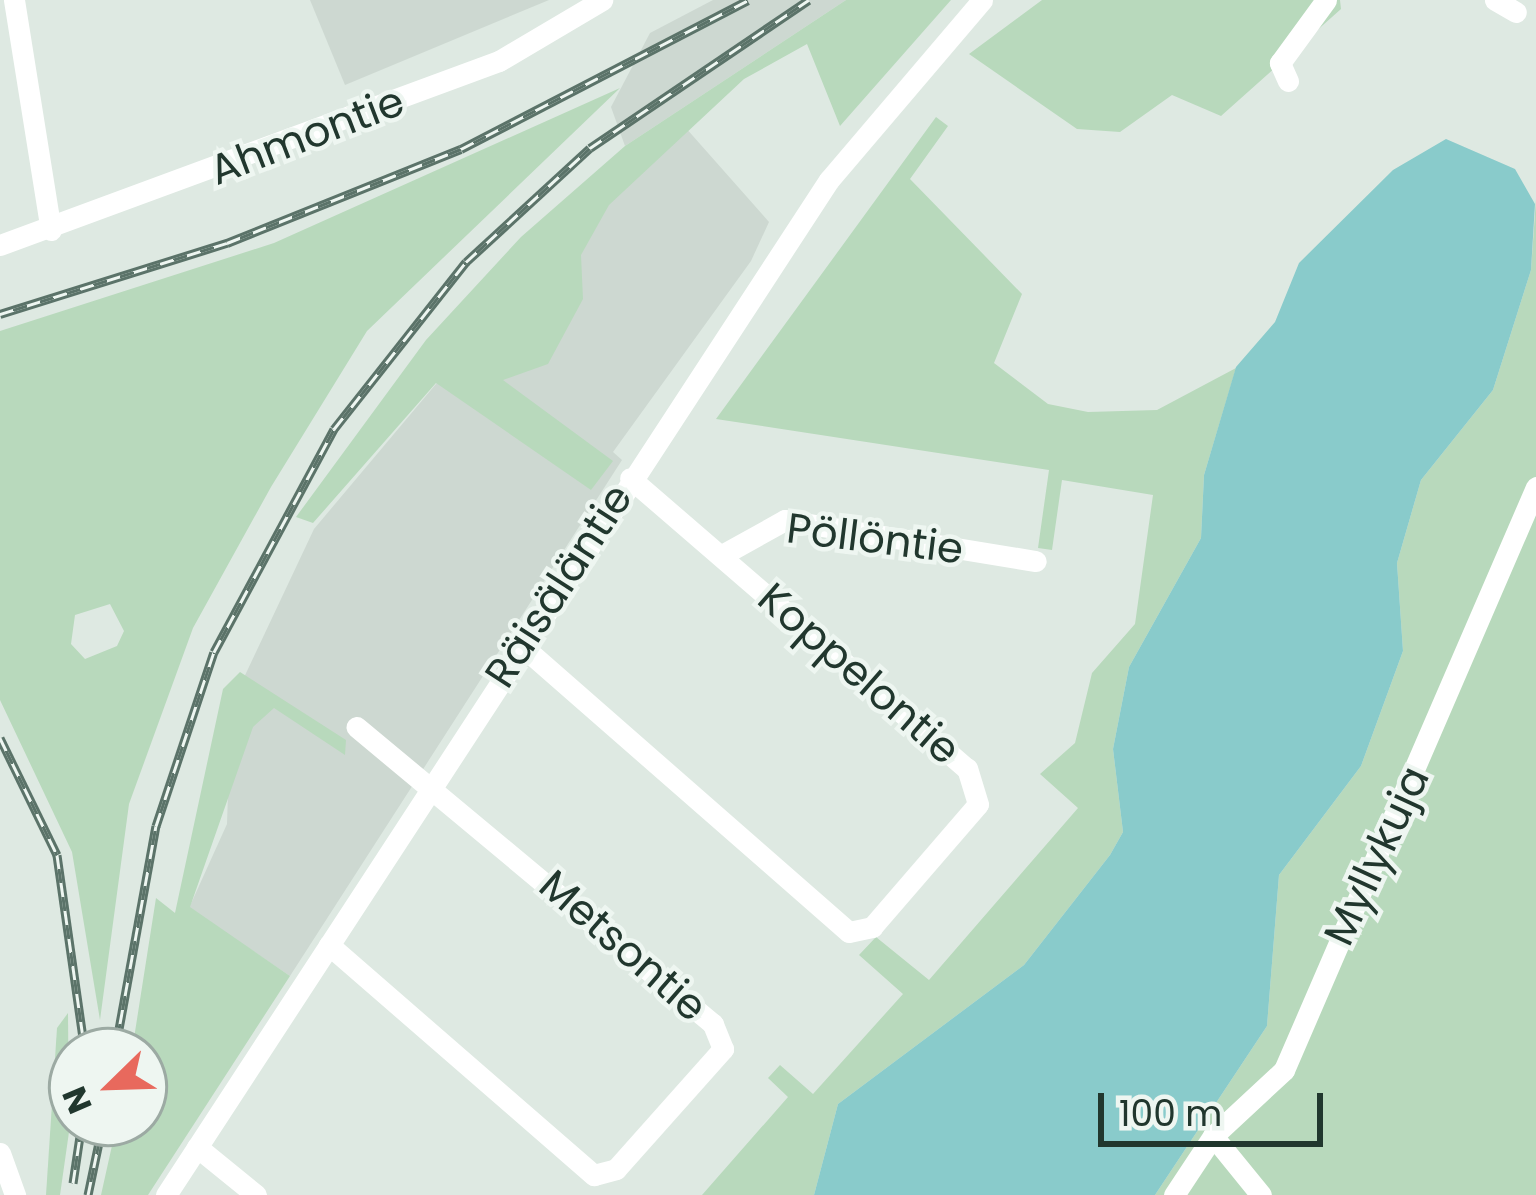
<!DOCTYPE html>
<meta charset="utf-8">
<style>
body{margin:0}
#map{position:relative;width:1536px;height:1195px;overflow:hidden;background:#dee9e2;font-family:Poppins,sans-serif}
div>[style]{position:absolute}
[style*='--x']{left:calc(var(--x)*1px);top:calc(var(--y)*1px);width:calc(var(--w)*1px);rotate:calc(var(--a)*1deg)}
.built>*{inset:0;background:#cdd8d1}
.green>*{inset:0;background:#b8d9bc}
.water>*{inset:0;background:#89cbcb}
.minor>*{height:21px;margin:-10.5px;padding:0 10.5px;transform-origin:10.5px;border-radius:10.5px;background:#fff}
.rail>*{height:9px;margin-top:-4.5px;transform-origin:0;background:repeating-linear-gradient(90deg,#eef6f1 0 14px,#5b7369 0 28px);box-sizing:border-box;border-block:3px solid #5b7369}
span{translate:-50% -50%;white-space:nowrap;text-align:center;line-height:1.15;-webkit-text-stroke:9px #eef6f1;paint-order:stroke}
.street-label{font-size:42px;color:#21372e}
.north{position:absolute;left:48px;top:1027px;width:120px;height:120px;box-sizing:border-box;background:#eef6f1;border:3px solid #9caaa3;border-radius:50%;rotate:247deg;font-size:33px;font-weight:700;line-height:48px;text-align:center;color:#21372e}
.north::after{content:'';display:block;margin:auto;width:42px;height:54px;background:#e8695d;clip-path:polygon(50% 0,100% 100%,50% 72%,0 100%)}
.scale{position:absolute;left:1098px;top:1093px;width:225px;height:54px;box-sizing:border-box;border:6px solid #21372e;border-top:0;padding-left:15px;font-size:36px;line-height:42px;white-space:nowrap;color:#21372e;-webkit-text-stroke:9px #eef6f1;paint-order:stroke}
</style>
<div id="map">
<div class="built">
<div style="clip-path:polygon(310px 0,549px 0,345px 85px)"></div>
<div style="clip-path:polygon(713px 0,846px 0,625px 146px,611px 107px,650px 33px)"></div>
<div style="clip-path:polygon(685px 127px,769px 222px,751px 261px,613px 452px,622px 460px,290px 976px,189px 908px,227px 824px,231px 705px,314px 529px,600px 189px)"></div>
</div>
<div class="green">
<div style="clip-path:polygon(846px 0,951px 0,840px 126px,807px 44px,744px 79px,609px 205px,581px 255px,583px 299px,548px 364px,503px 380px,613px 461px,591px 490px,436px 383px,313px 523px,296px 517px,426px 340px,521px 237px,625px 146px)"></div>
<div style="clip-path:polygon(1042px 0,1340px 0,1341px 9px,1221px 116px,1172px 95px,1120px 132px,1077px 129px,969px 54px)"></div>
<div style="clip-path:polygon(evenodd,620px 88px,367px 331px,271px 487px,193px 628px,129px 804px,100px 1020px,72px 852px,0 700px,0 331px,274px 243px,620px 88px,110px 604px,124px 631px,117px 646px,85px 659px,71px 644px,75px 615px,110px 604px)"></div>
<div style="clip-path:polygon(936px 117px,948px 126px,910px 179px,1022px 294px,994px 363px,1048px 404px,1088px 412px,1157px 410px,1236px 368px,1204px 475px,1201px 538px,1129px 667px,1113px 749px,1123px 832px,1110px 855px,1024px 965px,838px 1104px,814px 1195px,702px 1195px,788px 1097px,768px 1078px,780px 1065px,813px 1094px,903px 994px,859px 955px,876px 937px,929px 980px,1078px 808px,1040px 774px,1075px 743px,1092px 673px,1135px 624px,1153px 495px,1062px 480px,1052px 550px,1038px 548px,1049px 470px,716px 419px)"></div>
<div style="clip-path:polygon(1536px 199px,1536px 1195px,1155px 1195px,1267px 1026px,1279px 875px,1361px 766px,1403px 651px,1397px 563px,1421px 480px,1493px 390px,1531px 270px)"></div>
<div style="clip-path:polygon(240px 672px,346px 740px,345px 755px,274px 708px,253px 727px,190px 907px,290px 976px,148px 1195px,101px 1195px,117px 1123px,144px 1123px,144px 1051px,132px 1051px,156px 898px,175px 913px,223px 689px)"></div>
<div style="clip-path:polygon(68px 1013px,69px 1132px,60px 1195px,46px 1195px,57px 1028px)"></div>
</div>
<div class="water">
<div style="clip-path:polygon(1446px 139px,1515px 169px,1535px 204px,1531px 270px,1493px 390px,1421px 480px,1397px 563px,1403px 651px,1361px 766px,1279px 875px,1267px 1026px,1155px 1195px,814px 1195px,838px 1104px,1024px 965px,1110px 855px,1123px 832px,1113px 749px,1129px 667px,1201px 538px,1204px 475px,1236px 367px,1275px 322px,1299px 263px,1393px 170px)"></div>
</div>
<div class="minor">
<div style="--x:14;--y:0;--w:233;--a:80.9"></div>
<div style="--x:1495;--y:0;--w:24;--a:30"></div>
<div style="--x:1288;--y:81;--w:20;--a:-114"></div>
<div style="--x:1280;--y:63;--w:78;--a:-53.9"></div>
<div style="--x:0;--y:245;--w:532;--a:-20.24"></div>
<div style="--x:499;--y:61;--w:120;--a:-30.6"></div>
<div style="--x:722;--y:555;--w:72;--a:-29.1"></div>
<div style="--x:785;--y:520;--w:254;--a:9.3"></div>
<div style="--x:522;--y:646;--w:434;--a:41.2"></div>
<div style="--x:849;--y:932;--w:24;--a:-12"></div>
<div style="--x:872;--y:927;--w:162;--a:-49.2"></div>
<div style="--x:978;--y:804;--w:37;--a:-107"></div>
<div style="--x:967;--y:769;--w:445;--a:-139.2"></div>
<div style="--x:329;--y:945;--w:351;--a:41"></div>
<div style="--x:594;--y:1175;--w:23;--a:-15"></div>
<div style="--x:616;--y:1169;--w:161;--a:-48.3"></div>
<div style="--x:723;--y:1049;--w:27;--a:-112"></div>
<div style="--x:713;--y:1024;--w:464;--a:-140.2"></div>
<div style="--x:1213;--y:1136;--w:76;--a:50.9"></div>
<div style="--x:197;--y:1147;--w:76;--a:39.1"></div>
<div style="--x:0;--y:1153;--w:45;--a:70.3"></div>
<div style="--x:166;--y:1195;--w:1212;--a:-56.85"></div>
<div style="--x:829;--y:180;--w:236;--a:-49.6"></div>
<div style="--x:1174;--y:1195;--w:71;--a:-56.5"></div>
<div style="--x:1213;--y:1136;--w:97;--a:-42.9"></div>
<div style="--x:1284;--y:1070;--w:635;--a:-66.62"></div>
</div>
<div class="rail">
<div style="--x:0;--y:314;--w:238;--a:-17.4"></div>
<div style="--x:227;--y:243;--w:252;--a:-21.9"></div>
<div style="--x:461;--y:149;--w:323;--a:-27.4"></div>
<div style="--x:0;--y:738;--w:130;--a:64"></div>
<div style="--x:57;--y:855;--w:198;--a:81.9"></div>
<div style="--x:115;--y:1051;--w:229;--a:-79.7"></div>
<div style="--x:156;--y:826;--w:183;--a:-71.6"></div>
<div style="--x:214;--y:652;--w:253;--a:-61.7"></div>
<div style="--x:334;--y:429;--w:213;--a:-51.7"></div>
<div style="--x:466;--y:262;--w:168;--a:-42.6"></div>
<div style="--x:590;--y:148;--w:264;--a:-34.1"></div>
<div style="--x:73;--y:1183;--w:61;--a:-81.5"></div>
<div style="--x:88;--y:1195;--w:74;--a:-78.2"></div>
</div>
<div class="street-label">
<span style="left:307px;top:136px;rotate:-21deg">Ahmontie</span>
<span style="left:875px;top:539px;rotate:7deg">Pöllöntie</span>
<span style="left:559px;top:586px;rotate:-57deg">Räisäläntie</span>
<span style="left:859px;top:674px;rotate:41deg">Koppelontie</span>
<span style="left:1377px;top:856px;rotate:-65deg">Myllykuja</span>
<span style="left:623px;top:946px;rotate:41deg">Metsontie</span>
</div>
<div class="north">N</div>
<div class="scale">100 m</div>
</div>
